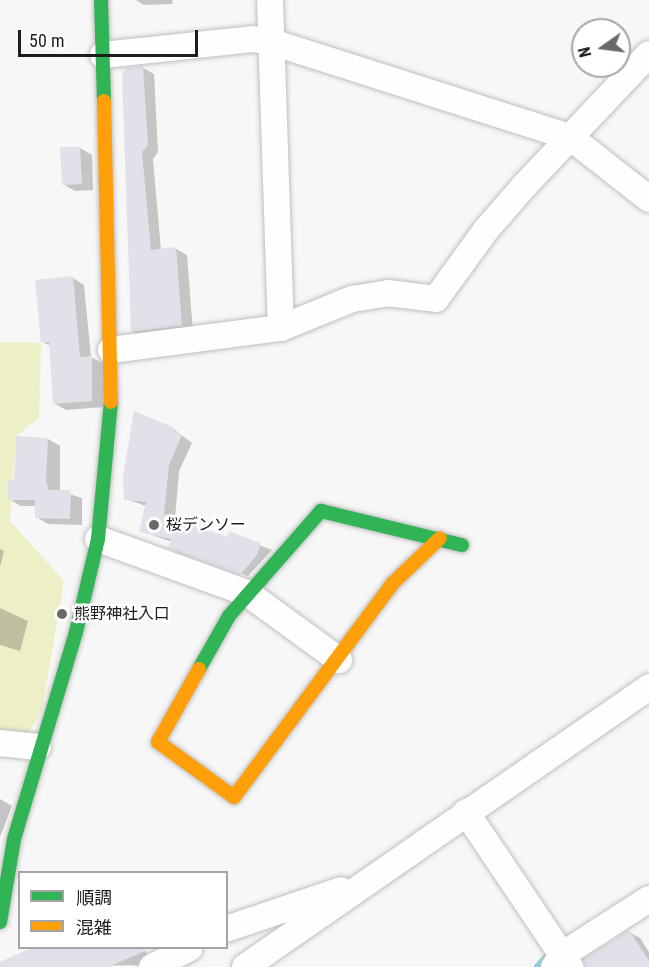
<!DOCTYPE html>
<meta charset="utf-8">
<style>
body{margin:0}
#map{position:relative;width:649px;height:967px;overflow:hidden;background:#f7f7f7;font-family:"Roboto Condensed","Noto Sans JP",sans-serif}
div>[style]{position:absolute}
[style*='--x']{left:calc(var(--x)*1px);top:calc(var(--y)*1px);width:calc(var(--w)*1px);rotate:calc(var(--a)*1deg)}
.green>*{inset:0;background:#edefc6}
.shadow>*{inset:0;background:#0003}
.stream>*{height:8px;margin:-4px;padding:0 4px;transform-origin:4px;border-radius:4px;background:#85ceed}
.building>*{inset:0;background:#e2e1ea}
.roads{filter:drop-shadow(0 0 2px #bfbfbf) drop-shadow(0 0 2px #bfbfbf)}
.street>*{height:26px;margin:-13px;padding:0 13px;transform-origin:13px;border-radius:13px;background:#fefefe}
.fast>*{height:14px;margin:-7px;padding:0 7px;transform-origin:7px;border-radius:7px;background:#30b455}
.slow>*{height:14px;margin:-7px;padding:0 7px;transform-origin:7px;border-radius:7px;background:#ff9f0a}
.dots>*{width:16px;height:16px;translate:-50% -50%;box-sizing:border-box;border:3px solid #fff;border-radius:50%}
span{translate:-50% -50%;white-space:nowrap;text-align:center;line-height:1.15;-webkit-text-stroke:5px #fff;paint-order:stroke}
.poi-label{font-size:16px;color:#1d1d1e}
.left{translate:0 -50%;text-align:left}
.legend{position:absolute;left:18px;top:871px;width:210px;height:78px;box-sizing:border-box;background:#fff;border:2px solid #a5a5a5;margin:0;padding:8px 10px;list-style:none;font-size:18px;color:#1d1d1e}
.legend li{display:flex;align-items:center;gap:12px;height:30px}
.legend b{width:30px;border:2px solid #a5a5a5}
.north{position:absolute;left:571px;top:18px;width:60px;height:60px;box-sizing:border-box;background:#fff;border:2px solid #a5a5a5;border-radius:50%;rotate:256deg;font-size:16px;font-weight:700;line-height:24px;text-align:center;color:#1d1d1e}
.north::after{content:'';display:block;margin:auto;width:21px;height:27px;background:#69696a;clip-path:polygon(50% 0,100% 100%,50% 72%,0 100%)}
.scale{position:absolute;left:18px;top:30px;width:180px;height:27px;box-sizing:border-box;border:3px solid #1d1d1e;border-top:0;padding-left:8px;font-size:18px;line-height:21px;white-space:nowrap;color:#1d1d1e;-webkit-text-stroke:4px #fff;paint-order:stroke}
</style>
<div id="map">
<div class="green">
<div style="clip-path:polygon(0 342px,41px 343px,39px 418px,16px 436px,10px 521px,64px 581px,42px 710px,26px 737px,0 734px)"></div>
</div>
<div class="shadow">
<div style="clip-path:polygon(136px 0,172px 0,173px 4px,144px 5px)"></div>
<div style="clip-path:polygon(143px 68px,154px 74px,158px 152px,153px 159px,161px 250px,176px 249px,187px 255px,193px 332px,143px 338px,132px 331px)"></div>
<div style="clip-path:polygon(80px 148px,92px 155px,93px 190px,75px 191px,63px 184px)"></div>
<div style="clip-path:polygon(73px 278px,84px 285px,91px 357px,104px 364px,104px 407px,66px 410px,54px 403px,51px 346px,42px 342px)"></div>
<div style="clip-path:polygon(135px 413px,175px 430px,192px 443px,179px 471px,175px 519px,228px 539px,229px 533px,272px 550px,248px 576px,179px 553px,170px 547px,172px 542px,141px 531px,146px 506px,126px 499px)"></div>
<div style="clip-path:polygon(48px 439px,60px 446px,60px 491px,82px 498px,82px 525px,48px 524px,36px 517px,36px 506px,21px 506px,9px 499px,15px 482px)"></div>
<div style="clip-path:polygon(0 549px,4px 551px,0 567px)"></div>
<div style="clip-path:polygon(0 608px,28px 621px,20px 651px,0 645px)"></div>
<div style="clip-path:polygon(0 799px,12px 806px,0 837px)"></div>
<div style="clip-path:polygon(629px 932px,640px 938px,649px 952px,649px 967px,588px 967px)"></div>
<div style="clip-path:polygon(35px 948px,144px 948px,152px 965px,0 967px,0 963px)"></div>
</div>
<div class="stream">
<div style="--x:538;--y:967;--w:22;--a:-47"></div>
</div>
<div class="building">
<div style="clip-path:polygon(143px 66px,148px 145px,142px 152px,151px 250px,176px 247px,182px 326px,131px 332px,122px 74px,127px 68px)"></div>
<div style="clip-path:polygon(60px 147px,80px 147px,82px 184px,62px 185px)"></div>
<div style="clip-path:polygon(73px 276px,80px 357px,92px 356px,92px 401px,53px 404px,49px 342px,41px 343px,35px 280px)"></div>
<div style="clip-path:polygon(134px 411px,175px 428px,174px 431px,182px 435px,169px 465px,164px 514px,227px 537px,229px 531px,261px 543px,257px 555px,240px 575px,168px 548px,171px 539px,139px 532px,146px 502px,124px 500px,123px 477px)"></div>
<div style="clip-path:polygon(16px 436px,48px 438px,46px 481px,49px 490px,71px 490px,70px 519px,35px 518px,35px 500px,8px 500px,8px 480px,14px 480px)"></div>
<div style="clip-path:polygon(629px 930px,649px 961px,649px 967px,585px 967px,583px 959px)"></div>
<div style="clip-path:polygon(31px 948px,152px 948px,108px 967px,0 967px,0 962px)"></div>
</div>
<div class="roads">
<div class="street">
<div style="--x:270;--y:0;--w:328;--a:88.1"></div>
<div style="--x:103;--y:55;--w:150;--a:-6.1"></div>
<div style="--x:252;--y:39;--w:20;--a:9"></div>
<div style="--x:272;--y:42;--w:313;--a:17.7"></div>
<div style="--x:570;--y:137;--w:100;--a:38.1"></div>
<div style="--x:111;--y:350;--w:171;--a:-7.4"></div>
<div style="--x:281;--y:328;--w:77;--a:-22.2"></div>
<div style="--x:352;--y:299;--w:36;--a:-9"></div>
<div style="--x:388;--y:293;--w:48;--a:7.1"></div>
<div style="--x:436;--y:299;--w:85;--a:-54.1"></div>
<div style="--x:486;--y:230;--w:60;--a:-49.1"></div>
<div style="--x:525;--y:185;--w:180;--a:-46.6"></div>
<div style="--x:98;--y:539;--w:158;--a:19.9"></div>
<div style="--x:247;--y:593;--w:114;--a:36.1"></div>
<div style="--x:0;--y:743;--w:38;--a:6"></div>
<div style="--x:466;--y:812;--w:187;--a:56.1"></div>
<div style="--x:226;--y:929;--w:121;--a:-18.7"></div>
<div style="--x:152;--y:967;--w:42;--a:-26.6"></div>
<div style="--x:245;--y:967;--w:492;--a:-34.7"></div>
<div style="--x:554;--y:967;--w:14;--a:-56"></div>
<div style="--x:562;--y:955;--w:103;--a:-32.8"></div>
</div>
<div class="fast">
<div style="--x:101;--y:0;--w:101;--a:88.3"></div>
<div style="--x:199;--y:669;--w:61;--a:-60.5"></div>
<div style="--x:229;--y:616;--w:140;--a:-48.8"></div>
<div style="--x:321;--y:511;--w:145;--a:13.6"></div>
<div style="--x:0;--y:922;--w:84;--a:-80.4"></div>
<div style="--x:14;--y:839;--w:216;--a:-73.3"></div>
<div style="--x:76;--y:632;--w:96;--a:-76.7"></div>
<div style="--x:98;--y:539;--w:138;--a:-84.6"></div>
</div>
<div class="slow">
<div style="--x:104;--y:101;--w:301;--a:88.7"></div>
<div style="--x:199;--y:669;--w:84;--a:119.3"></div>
<div style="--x:158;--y:742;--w:94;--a:35.9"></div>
<div style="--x:234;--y:797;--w:265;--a:-53.4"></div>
<div style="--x:392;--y:584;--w:66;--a:-43.8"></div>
</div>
</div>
<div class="dots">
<div style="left:154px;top:525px;background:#69696a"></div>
<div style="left:62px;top:614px;background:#69696a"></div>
</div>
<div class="poi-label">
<span class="left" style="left:166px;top:525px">桜デンソー</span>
<span class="left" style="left:74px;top:614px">熊野神社入口</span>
</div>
<ul class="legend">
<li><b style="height:8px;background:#30b455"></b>順調</li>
<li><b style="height:8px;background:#ff9f0a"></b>混雑</li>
</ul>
<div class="north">N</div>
<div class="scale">50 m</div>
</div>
